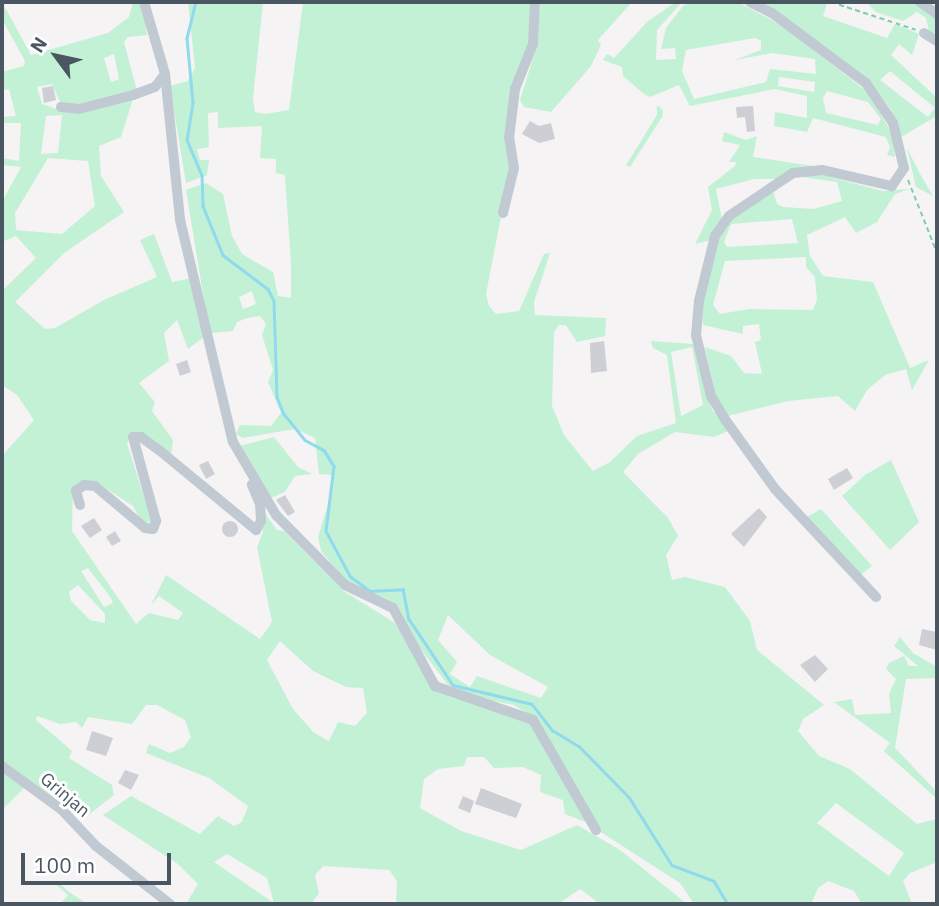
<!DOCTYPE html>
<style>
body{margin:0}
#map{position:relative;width:939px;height:906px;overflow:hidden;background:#f5f3f3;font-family:"IBM Plex Sans",sans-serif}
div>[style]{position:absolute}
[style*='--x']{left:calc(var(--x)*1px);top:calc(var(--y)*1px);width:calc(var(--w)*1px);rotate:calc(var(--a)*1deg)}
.green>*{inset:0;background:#c3f1d5}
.stream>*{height:2.5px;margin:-1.25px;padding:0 1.25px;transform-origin:1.25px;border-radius:1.25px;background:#90daee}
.building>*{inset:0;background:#cdcfd5}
.round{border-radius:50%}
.path>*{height:2px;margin-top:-1px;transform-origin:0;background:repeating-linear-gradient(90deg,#7ad0a6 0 5px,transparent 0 8.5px)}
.street>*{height:10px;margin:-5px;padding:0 5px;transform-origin:5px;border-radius:5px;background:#c1cad2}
span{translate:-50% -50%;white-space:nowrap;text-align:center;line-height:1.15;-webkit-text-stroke:6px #fff;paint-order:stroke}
.street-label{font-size:18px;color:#4a5661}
.frame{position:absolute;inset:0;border:4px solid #4a5661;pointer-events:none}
.north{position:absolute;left:21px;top:21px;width:70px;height:70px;-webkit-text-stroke:5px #fff;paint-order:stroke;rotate:303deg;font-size:19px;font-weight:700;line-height:28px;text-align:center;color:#4a5661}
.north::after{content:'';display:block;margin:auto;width:24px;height:32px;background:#4a5661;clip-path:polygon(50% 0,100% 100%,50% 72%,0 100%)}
.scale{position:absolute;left:21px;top:853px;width:150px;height:32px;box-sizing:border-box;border:4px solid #4a5661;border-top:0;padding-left:9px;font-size:21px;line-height:24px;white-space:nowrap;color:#4a5661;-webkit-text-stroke:5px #fff;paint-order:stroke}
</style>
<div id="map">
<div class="green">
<div style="clip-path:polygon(evenodd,2px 2px,31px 55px,108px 33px,129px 17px,133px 2px,141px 2px,143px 8px,147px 35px,128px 37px,124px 42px,137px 91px,84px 104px,61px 104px,52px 84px,37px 87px,42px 104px,60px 110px,133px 99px,121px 137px,99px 146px,101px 176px,124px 212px,64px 253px,15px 302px,45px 329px,55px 328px,106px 299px,157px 277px,140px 240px,154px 234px,172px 282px,192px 278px,204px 337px,188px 349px,177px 320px,164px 333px,169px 361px,139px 383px,155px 402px,152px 411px,173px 440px,171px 455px,132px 435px,127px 443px,152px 522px,142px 523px,133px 506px,98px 483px,73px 492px,72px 531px,136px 624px,149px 613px,178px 620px,183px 613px,159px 596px,151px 605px,166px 575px,260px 639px,272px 622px,257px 547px,263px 532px,262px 509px,277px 530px,284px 531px,345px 592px,395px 623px,450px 697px,514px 713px,536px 728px,587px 816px,585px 822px,565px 814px,563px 800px,540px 792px,541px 775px,523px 767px,494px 768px,484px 757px,467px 757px,464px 766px,438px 769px,424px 779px,420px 808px,461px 831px,521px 850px,577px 825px,620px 850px,687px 904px,600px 904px,580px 889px,558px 904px,396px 904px,397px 881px,389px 870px,323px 866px,315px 875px,319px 893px,311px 904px,186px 904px,198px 884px,178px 864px,103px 815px,131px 796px,200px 834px,218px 816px,234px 826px,242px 822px,248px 806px,209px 778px,146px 753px,149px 744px,170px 753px,184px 747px,191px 737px,185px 720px,157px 705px,146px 705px,132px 724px,88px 717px,82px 728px,76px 722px,60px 724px,37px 716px,36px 720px,72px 751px,69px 758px,112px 785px,114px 795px,82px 820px,2px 760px,2px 456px,34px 420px,17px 395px,2px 385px,2px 291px,36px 258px,16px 236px,2px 242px,2px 202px,21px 167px,2px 165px,2px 158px,19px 161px,21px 123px,2px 123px,2px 117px,16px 116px,9px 89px,2px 90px,2px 72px,24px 66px,25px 61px,2px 19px,2px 2px,114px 54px,119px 79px,111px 82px,104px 58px,114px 54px,2px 2px,62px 115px,58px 153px,41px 154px,46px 116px,62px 115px,2px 2px,48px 158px,88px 161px,95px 206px,62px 234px,16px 230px,15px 213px,48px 158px,2px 2px,88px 568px,111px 598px,113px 603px,104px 607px,81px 571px,88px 568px,2px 2px,78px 585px,105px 614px,105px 623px,90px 620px,71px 601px,69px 592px,78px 585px,2px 2px,280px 641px,313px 671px,346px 687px,363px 688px,367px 713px,355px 726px,338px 722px,329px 741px,314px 733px,293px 709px,267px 660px,280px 641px,2px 2px,227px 854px,267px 878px,274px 903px,214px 862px,227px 854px)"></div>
<div style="clip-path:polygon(evenodd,188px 2px,263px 2px,253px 98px,255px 112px,265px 114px,289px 110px,303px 2px,533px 2px,535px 28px,513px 111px,514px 149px,486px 294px,489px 306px,496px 314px,519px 311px,544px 254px,550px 253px,534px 302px,535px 315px,606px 318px,605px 336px,577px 342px,566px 325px,559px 325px,554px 332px,552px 406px,564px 435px,593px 471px,610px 462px,637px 436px,676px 423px,667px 355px,653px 348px,651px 341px,693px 344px,712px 410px,731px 430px,714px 437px,675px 432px,638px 454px,623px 472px,668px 518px,678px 536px,666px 555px,672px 580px,685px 577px,725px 587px,750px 621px,757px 650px,824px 705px,803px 719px,798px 731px,819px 756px,850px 769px,917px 824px,937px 819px,937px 862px,910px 873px,903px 881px,912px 904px,862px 904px,854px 891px,828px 881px,818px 888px,811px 904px,694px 904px,680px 883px,593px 827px,586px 802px,534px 718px,514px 705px,473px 697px,448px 685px,390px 609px,345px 580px,321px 551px,318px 537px,333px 488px,332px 475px,319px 474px,315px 438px,295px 429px,243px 438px,236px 434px,240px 425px,271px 426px,281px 413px,268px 382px,273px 370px,262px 335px,266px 324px,260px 316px,247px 318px,237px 322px,233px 331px,211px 333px,208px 324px,186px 190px,206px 183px,223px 194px,232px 236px,242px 254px,273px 272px,278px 296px,291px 298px,291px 264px,285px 175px,276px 173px,276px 159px,260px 158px,262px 126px,218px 128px,218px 112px,208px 113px,209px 147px,197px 149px,200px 160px,209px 160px,207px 175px,186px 183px,170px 86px,188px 81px,195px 68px,188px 2px,252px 291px,256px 304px,243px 309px,239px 297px,252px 291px,188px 2px,692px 347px,703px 405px,681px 416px,671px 352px,692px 347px,188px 2px,448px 615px,490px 655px,548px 687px,541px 698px,477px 676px,470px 687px,450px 674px,457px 662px,438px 640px,448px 615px,188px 2px,836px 803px,904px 853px,889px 876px,817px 823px,836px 803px)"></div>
<div style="clip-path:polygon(540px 2px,632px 2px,598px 40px,601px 45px,591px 66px,551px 112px,524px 107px,520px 100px,538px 43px)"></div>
<div style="clip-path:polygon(evenodd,676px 2px,682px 2px,657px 30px,656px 60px,676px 59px,675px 48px,661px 49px,666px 28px,683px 6px,692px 2px,738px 2px,781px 25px,869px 93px,892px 134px,895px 157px,887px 155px,890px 147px,886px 137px,813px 118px,807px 132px,774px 126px,775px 112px,807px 118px,807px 96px,775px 89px,690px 106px,679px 85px,650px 97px,644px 94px,623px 76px,622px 67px,603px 60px,607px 54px,614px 58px,648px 21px,676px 2px,755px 38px,761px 41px,761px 50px,735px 60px,772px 53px,815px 59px,816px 74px,770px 69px,766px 82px,694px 99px,682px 71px,686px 50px,755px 38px,676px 2px,779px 77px,815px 82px,814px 92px,778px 86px,779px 77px,676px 2px,827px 91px,868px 102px,881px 119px,878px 125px,826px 113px,823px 98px,827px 91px)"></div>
<div style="clip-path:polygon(evenodd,763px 2px,821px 2px,827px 3px,823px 16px,887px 38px,895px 24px,919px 34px,912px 55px,899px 44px,891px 55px,937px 98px,937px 116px,901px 137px,891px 110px,872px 84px,763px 2px,890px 71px,935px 108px,928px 117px,880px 80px,890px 71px)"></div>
<div style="clip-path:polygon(866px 2px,915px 2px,937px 18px,937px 33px,929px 32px,926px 18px,917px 12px,903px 21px,876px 12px)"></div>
<div style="clip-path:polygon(657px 105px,663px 110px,662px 117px,630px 167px,626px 165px,657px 115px)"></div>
<div style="clip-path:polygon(724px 132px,746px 140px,757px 136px,753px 157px,813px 166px,779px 179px,754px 179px,716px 189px,722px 220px,711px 240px,695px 244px,712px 210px,708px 187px,735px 166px,736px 162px,729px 162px,740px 145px,722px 141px)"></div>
<div style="clip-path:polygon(907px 148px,919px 172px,933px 196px,916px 187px)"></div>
<div style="clip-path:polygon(evenodd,814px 173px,883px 191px,909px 189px,895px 194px,877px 222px,856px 233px,845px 217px,807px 235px,810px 256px,823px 276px,873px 282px,910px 368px,929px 360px,912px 390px,906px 369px,885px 375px,867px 390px,855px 411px,838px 396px,788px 401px,727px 416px,716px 397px,705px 347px,731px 356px,744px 373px,762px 374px,755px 342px,761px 340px,759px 324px,743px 326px,743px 334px,703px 325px,702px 300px,717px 240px,731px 218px,773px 191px,777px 204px,783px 207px,813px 209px,842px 201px,837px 182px,795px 176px,814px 173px,792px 219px,798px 243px,727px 247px,724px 242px,731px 224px,792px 219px,814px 173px,806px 257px,806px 267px,815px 277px,817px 300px,813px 310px,749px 309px,720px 314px,713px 305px,725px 261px,806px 257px)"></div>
<div style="clip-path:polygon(274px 437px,298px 467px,312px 474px,295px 476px,285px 492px,266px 500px,239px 446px)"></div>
<div style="clip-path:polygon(891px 460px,919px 522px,890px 550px,842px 496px,865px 475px)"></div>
<div style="clip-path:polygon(821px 509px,872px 566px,859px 576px,805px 518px)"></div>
<div style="clip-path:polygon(900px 637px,913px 653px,937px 667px,937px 678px,906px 679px,895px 748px,937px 792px,937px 799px,884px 751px,890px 743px,834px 702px,852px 699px,855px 715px,891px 713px,889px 694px,896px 679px,886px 669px,889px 663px,904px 656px,909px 666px,918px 666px,894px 646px)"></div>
<div style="clip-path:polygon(2px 770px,26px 786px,2px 810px)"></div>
<div style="clip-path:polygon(57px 881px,69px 892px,87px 904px,60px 904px,68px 895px,54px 883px)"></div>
</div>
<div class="stream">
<div style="--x:196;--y:2;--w:37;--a:104"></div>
<div style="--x:187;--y:38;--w:65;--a:84.7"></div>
<div style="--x:193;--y:103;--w:37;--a:99"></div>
<div style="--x:187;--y:140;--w:38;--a:67"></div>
<div style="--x:202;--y:175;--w:31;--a:88"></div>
<div style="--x:203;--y:206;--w:53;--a:67.8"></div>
<div style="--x:223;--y:255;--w:56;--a:37.1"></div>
<div style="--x:268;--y:289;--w:13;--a:63"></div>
<div style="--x:274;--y:301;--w:96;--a:88.2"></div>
<div style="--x:277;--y:397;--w:18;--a:68"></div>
<div style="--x:284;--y:414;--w:33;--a:51"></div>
<div style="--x:305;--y:440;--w:21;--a:28"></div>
<div style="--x:324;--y:450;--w:19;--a:58"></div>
<div style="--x:334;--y:466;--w:65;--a:97"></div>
<div style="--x:326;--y:531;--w:51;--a:61.9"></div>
<div style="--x:350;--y:576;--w:25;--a:37"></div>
<div style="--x:370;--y:591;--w:33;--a:-3"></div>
<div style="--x:403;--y:589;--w:31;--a:79"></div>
<div style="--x:409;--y:619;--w:79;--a:56.3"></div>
<div style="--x:453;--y:685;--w:81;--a:13.5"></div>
<div style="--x:532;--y:704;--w:33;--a:52"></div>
<div style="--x:552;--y:730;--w:31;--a:31"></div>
<div style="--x:579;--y:746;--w:71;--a:45.6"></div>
<div style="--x:629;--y:797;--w:80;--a:57.7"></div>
<div style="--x:672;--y:865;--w:45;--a:20.9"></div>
<div style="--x:714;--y:881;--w:27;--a:59"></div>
</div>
<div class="building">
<div style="clip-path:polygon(53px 86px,56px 100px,44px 103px,42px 88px)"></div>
<div style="clip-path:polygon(753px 106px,755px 131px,747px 132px,745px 117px,737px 118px,736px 107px)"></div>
<div style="clip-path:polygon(530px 121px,539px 126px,551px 123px,555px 139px,539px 143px,522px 134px)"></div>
<div style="clip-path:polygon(604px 341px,607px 371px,591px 373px,590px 343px)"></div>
<div style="clip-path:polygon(187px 360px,191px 372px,180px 376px,176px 364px)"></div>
<div style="clip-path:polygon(208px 461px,215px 474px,206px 479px,199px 465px)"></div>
<div style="clip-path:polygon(847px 468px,853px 478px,834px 490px,828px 479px)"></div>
<div style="clip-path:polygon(285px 495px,295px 512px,288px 516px,276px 500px)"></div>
<div style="clip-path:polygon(759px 508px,767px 517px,744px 547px,731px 534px)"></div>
<div style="clip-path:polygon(94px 518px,102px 530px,90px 538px,81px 526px)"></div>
<div class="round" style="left:222px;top:521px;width:16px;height:16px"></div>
<div style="clip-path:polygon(115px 531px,121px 541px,112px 546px,106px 537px)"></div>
<div style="clip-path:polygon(922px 629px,937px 632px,937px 650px,919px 645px)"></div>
<div style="clip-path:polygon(815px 655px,828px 669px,815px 682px,800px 665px)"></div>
<div style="clip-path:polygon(92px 731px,113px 738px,106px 756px,86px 750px)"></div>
<div style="clip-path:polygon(125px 770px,139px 775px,131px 790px,118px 783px)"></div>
<div style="clip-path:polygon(481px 788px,522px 804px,516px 818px,475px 804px)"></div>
<div style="clip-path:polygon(463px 796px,474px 801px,470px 813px,458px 808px)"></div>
</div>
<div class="path">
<div style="--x:831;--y:2;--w:89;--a:18.2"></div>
<div style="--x:908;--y:180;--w:79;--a:68.3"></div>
</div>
<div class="street">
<div style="--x:144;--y:2;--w:75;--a:73.7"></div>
<div style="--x:165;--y:74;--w:147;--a:84.1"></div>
<div style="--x:180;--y:220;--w:228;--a:76.6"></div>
<div style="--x:233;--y:442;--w:85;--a:59.5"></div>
<div style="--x:276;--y:515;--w:98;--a:45.4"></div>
<div style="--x:345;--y:585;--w:53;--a:25.6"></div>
<div style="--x:393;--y:608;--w:89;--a:61.7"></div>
<div style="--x:435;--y:686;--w:104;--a:19.1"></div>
<div style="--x:533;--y:720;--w:127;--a:60.2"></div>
<div style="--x:750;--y:2;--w:25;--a:27"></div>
<div style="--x:772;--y:13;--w:117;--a:36.7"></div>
<div style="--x:866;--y:83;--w:48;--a:56"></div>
<div style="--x:893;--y:123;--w:46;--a:76.3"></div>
<div style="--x:904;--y:168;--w:22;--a:124"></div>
<div style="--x:892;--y:186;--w:72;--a:-167.1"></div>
<div style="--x:822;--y:170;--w:29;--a:174"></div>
<div style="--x:793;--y:173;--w:77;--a:146.1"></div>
<div style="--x:729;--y:216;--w:24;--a:125"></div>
<div style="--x:715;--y:236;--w:67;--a:103.8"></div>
<div style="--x:699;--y:301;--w:34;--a:95"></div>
<div style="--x:696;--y:335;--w:63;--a:76.2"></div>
<div style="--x:711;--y:396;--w:26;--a:59"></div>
<div style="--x:724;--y:418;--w:87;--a:54.3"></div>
<div style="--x:775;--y:489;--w:148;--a:46.9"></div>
<div style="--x:920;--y:2;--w:21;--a:35"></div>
<div style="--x:924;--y:33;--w:15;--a:32"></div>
<div style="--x:61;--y:107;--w:18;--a:6"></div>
<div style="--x:79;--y:109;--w:56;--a:-14.5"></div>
<div style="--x:133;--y:95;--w:23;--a:-20"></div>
<div style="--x:155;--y:87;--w:16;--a:-52"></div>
<div style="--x:503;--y:213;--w:46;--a:-76.3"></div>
<div style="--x:514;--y:168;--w:30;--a:-99"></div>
<div style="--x:509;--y:138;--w:49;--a:-83"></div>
<div style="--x:515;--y:89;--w:48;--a:-68.2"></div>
<div style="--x:533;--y:44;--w:42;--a:-87.3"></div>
<div style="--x:80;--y:505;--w:15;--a:-106"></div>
<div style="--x:76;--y:491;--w:10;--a:-37"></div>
<div style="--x:84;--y:485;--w:11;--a:5"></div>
<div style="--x:95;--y:486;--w:65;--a:40"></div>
<div style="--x:145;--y:528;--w:8;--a:7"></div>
<div style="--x:153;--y:529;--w:9;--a:-69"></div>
<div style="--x:156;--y:521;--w:87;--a:-105.3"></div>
<div style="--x:133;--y:437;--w:8;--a:0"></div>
<div style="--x:141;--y:437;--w:22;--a:36"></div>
<div style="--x:159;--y:450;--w:126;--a:39.5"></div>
<div style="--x:256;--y:530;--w:10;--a:-61"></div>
<div style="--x:261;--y:521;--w:17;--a:-93"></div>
<div style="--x:260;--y:504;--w:21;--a:-113"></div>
<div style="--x:2;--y:766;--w:74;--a:36.3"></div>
<div style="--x:62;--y:810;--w:50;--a:46.6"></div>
<div style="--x:96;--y:846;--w:94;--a:38.1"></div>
</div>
<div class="street-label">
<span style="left:65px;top:795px;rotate:40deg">Grinjan</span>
</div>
<div class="frame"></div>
<div class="north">N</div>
<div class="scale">100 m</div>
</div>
